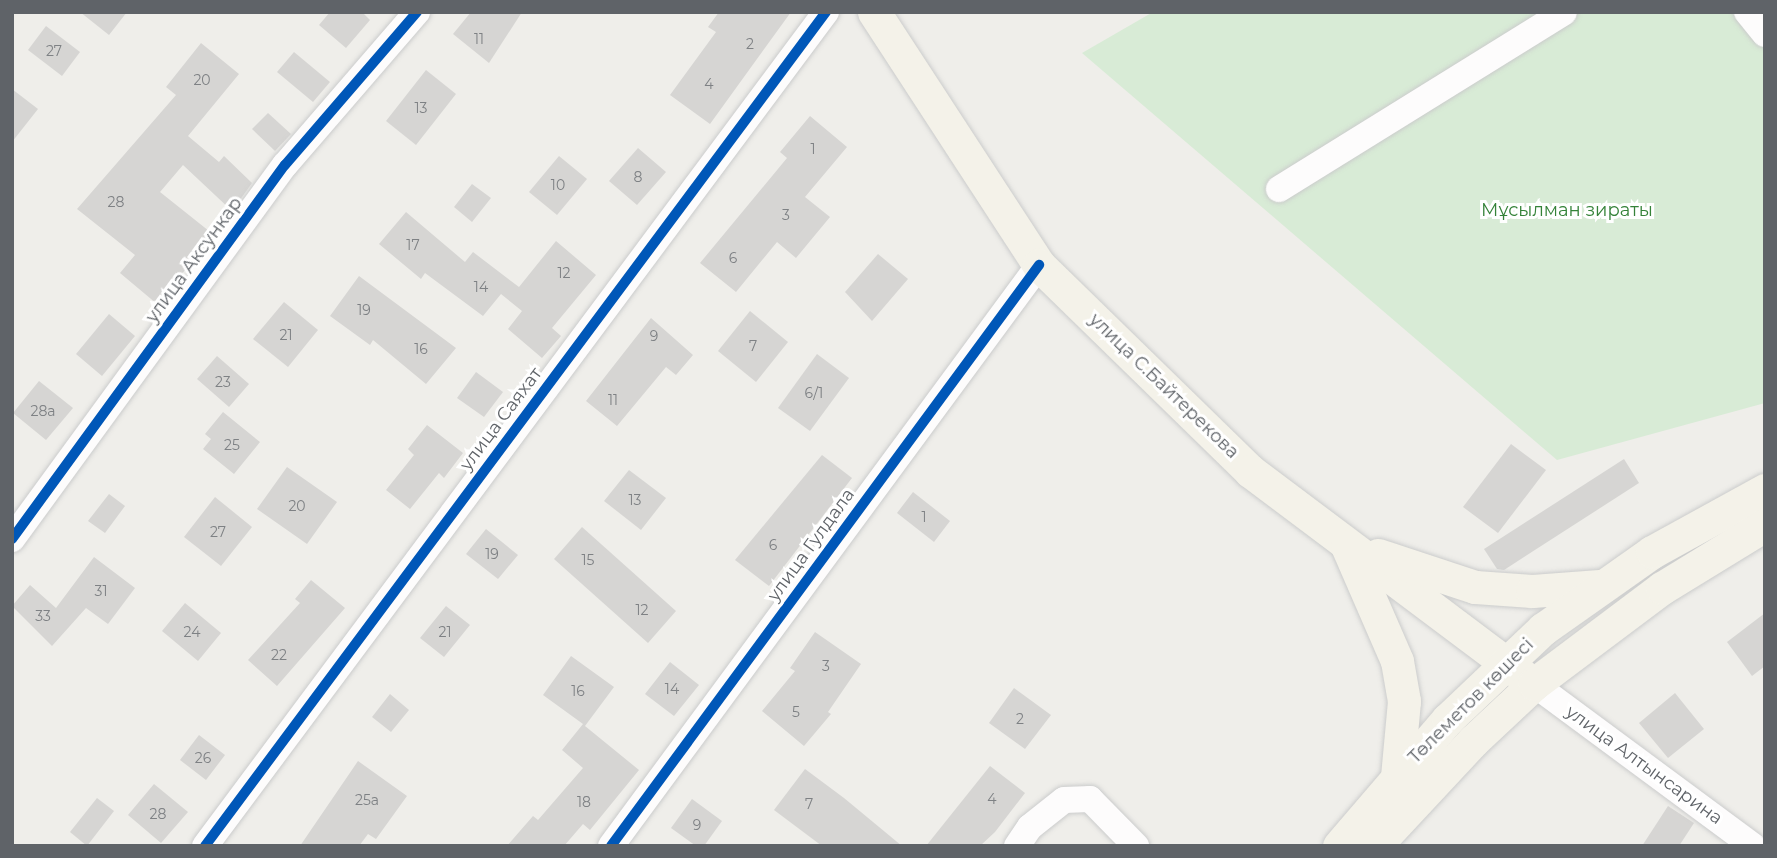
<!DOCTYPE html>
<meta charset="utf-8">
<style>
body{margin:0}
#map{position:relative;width:1777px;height:858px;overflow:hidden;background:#efeeea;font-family:Montserrat,sans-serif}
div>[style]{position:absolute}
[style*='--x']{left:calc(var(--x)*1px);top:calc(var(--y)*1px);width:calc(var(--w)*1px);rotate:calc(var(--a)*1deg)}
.green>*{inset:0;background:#d8ebd6}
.building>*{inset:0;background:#d6d5d3}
.roads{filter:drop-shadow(0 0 2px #cbcccc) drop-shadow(0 0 2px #cbcccc)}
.minor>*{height:26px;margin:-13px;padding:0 13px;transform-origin:13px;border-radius:13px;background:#fdfcfc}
.major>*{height:33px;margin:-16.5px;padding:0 16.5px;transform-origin:16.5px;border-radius:16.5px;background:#f4f2e9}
.cycleway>*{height:10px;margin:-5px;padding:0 5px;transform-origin:5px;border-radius:5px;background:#0057b8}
span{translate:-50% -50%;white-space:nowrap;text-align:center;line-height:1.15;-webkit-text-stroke:6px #fff;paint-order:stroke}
.number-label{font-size:14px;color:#7e8184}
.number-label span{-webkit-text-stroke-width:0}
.park-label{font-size:18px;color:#348238}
.street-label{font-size:18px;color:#5f6368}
.frame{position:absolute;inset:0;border:14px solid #5f6368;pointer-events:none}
</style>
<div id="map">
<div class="green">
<div style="clip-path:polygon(1153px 12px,1765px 12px,1765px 403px,1557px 460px,1082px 53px)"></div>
</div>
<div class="building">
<div style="clip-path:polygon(80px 12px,127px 12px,109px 35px)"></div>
<div style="clip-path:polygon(330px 12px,362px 12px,370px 20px,346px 48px,319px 25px)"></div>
<div style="clip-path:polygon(471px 12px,522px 12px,489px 63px,453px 34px)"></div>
<div style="clip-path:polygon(719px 12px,791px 12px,710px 124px,670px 95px,716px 32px,708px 27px)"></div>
<div style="clip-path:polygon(46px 26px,80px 52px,62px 76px,28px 50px)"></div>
<div style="clip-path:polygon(201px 43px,239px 74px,188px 136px,219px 162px,224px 156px,252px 183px,232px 211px,183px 165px,160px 192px,214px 235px,157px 304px,120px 273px,135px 255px,77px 209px,176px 95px,166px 87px)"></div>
<div style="clip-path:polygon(294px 52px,330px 82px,313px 102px,277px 72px)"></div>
<div style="clip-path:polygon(426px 70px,456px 94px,416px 145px,386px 121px)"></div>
<div style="clip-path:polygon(12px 89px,38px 109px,12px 142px)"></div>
<div style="clip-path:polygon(268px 113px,291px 134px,275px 151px,252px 129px)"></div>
<div style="clip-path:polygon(810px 116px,847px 147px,805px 197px,830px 217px,796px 258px,777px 242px,736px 292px,700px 263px,787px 158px,780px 152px)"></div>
<div style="clip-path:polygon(638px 148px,666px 172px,637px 205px,609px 181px)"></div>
<div style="clip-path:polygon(559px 156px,587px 179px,557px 215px,529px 192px)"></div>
<div style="clip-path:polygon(472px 184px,491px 198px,472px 222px,454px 207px)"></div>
<div style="clip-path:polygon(406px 212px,465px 262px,473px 252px,519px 287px,556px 241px,596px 275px,552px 328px,561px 336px,542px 358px,508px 329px,522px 311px,501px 294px,483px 316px,425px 273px,421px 279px,379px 244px)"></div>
<div style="clip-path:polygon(878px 254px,908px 279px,872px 321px,845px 292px)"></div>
<div style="clip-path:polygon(359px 276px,456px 348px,426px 384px,373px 340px,370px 345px,330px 316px)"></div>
<div style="clip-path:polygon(284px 302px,318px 330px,288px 367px,253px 339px)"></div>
<div style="clip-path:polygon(750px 311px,788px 342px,756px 382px,718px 351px)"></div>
<div style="clip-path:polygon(109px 314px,135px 336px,102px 376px,76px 354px)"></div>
<div style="clip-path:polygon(651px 318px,693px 355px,676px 375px,666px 367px,617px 426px,586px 401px)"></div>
<div style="clip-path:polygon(817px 354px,849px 378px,810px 431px,778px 408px)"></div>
<div style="clip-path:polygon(217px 356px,249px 384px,229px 407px,197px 379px)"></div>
<div style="clip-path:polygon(476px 372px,503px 392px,484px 417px,457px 398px)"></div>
<div style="clip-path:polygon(39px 381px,73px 408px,46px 440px,13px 413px)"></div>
<div style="clip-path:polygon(223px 412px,260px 442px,234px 474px,203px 449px,211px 439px,205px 434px)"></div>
<div style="clip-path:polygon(427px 425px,463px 453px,444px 478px,439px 473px,410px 509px,386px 490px,414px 455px,408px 449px)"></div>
<div style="clip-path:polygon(1511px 444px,1546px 470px,1498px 533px,1463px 507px)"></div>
<div style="clip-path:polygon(822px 455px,852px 478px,769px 586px,735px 560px)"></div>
<div style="clip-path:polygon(1624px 459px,1639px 483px,1504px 570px,1497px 569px,1484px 549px)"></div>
<div style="clip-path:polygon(287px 467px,337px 502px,307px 544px,257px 509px)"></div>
<div style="clip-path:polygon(629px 470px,666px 498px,641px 530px,604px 501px)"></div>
<div style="clip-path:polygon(913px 492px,950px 521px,934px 542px,897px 513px)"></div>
<div style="clip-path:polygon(109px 494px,125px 506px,105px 533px,88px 521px)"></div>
<div style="clip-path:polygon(215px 497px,252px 527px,221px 566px,184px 537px)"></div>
<div style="clip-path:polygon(582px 527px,676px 611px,648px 643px,554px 559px)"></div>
<div style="clip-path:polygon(486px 529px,518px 555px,498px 579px,466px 554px)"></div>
<div style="clip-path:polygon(94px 557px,135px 588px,108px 624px,86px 608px,52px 646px,12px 606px,30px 585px,56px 608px)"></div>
<div style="clip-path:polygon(311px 580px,345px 608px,277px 686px,248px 660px,300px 603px,295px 599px)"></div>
<div style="clip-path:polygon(185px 603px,221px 633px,198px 661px,162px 631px)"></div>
<div style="clip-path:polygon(446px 606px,470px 625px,444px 657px,420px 638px)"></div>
<div style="clip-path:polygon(1765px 613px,1765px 666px,1752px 676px,1727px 642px)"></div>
<div style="clip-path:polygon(815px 632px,861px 664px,828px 712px,831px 714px,804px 746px,762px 711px,795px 671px,790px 668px)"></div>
<div style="clip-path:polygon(571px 656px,614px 687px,585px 726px,639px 770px,590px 830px,583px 824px,564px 846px,507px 846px,533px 816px,538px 820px,583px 768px,562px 750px,583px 724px,543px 695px)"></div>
<div style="clip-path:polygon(670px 662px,699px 685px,674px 716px,645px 694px)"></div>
<div style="clip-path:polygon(1014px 688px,1051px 715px,1025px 749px,989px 723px)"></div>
<div style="clip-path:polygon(1675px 693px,1704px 729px,1668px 758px,1639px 723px)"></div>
<div style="clip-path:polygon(390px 694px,409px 710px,391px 732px,372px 717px)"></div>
<div style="clip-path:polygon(199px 735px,225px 755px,206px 780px,180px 760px)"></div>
<div style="clip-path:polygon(358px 761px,407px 796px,376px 839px,368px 834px,359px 846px,300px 846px)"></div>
<div style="clip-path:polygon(990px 766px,1025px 793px,995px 832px,980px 846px,926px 846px)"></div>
<div style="clip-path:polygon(805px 769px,844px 798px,902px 846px,822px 846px,774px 810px)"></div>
<div style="clip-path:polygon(154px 784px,188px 812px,161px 843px,128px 815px)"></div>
<div style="clip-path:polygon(97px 798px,114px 811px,87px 846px,70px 832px)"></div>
<div style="clip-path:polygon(692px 799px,722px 821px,704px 846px,696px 846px,671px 828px)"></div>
<div style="clip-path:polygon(1668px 806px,1694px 823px,1679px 846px,1642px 846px)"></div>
</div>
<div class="roads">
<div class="minor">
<div style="--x:1747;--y:12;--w:28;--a:51"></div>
<div style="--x:1279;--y:189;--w:335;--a:-31.8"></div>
<div style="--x:12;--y:539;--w:463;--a:-53.9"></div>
<div style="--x:285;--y:165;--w:202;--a:-49.2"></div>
<div style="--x:1534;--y:684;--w:272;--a:36.5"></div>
<div style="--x:205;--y:846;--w:1040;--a:-53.33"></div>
<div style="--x:611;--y:846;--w:722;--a:-53.62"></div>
<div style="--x:1017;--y:846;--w:23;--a:-56"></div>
<div style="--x:1030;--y:827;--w:43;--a:-38.5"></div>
<div style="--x:1064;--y:800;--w:26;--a:-2"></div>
<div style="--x:1090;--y:799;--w:66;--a:45.6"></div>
</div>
<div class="major">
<div style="--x:874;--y:12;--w:302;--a:56.9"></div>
<div style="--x:1039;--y:265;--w:295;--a:44.3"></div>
<div style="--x:1250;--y:471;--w:355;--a:36.9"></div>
<div style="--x:1347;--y:546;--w:125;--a:66.5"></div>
<div style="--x:1397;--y:661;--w:41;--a:80.1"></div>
<div style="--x:1404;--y:701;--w:75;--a:95.3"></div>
<div style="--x:1378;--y:555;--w:102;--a:18.3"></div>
<div style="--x:1475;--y:587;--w:57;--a:4"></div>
<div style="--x:1532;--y:591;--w:68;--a:-4.2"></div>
<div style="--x:1339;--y:846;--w:167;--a:-49.4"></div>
<div style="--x:1448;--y:719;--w:131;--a:-43.5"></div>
<div style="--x:1543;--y:629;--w:133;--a:-35.2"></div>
<div style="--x:1652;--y:552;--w:129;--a:-28.8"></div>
<div style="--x:1375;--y:846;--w:144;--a:-47"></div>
<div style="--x:1473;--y:741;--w:83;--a:-43.1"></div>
<div style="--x:1534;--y:684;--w:160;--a:-36.9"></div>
<div style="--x:1662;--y:588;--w:121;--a:-31.5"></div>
</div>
</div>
<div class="cycleway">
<div style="--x:12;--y:539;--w:463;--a:-53.9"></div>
<div style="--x:285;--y:165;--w:202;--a:-49.2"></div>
<div style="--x:205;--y:846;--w:1040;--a:-53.33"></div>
<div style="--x:611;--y:846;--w:722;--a:-53.62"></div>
</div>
<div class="number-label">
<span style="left:479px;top:39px">11</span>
<span style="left:750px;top:44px">2</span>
<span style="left:54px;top:51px">27</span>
<span style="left:202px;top:80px">20</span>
<span style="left:709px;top:84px">4</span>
<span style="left:421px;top:108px">13</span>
<span style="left:813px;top:149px">1</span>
<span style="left:638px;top:177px">8</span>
<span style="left:558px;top:185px">10</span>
<span style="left:116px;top:202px">28</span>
<span style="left:786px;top:215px">3</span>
<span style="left:413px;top:245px">17</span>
<span style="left:733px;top:258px">6</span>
<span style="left:564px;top:273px">12</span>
<span style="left:481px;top:287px">14</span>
<span style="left:364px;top:310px">19</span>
<span style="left:286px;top:335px">21</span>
<span style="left:654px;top:336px">9</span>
<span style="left:753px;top:346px">7</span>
<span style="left:421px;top:349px">16</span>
<span style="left:223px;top:382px">23</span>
<span style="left:814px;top:393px">6/1</span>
<span style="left:613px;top:400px">11</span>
<span style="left:43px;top:411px">28а</span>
<span style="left:232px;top:445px">25</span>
<span style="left:635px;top:500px">13</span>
<span style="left:297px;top:506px">20</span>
<span style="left:924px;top:517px">1</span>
<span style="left:218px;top:532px">27</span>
<span style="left:773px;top:545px">6</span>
<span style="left:492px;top:554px">19</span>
<span style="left:588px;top:560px">15</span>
<span style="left:101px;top:591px">31</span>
<span style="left:642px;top:610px">12</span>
<span style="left:43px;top:616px">33</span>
<span style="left:192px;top:632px">24</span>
<span style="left:445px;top:632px">21</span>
<span style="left:279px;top:655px">22</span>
<span style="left:826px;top:666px">3</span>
<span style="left:672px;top:689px">14</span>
<span style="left:578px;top:691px">16</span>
<span style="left:796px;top:712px">5</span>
<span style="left:1020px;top:719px">2</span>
<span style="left:203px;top:758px">26</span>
<span style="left:992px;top:799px">4</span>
<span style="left:367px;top:800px">25а</span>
<span style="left:584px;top:802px">18</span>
<span style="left:809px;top:804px">7</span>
<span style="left:158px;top:814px">28</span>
<span style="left:697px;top:825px">9</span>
</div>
<div class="park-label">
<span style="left:1567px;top:210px">Мұсылман зираты</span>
</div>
<div class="street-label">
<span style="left:194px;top:260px;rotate:-54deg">улица Аксункар</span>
<span style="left:1164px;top:386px;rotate:44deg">улица С.Байтерекова</span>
<span style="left:501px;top:419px;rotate:-53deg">улица Саяхат</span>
<span style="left:811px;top:545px;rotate:-54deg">улица Гулдала</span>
<span style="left:1471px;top:701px;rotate:-45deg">Төлеметов көшесі</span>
<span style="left:1644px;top:765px;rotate:36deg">улица Алтынсарина</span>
</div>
<div class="frame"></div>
</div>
